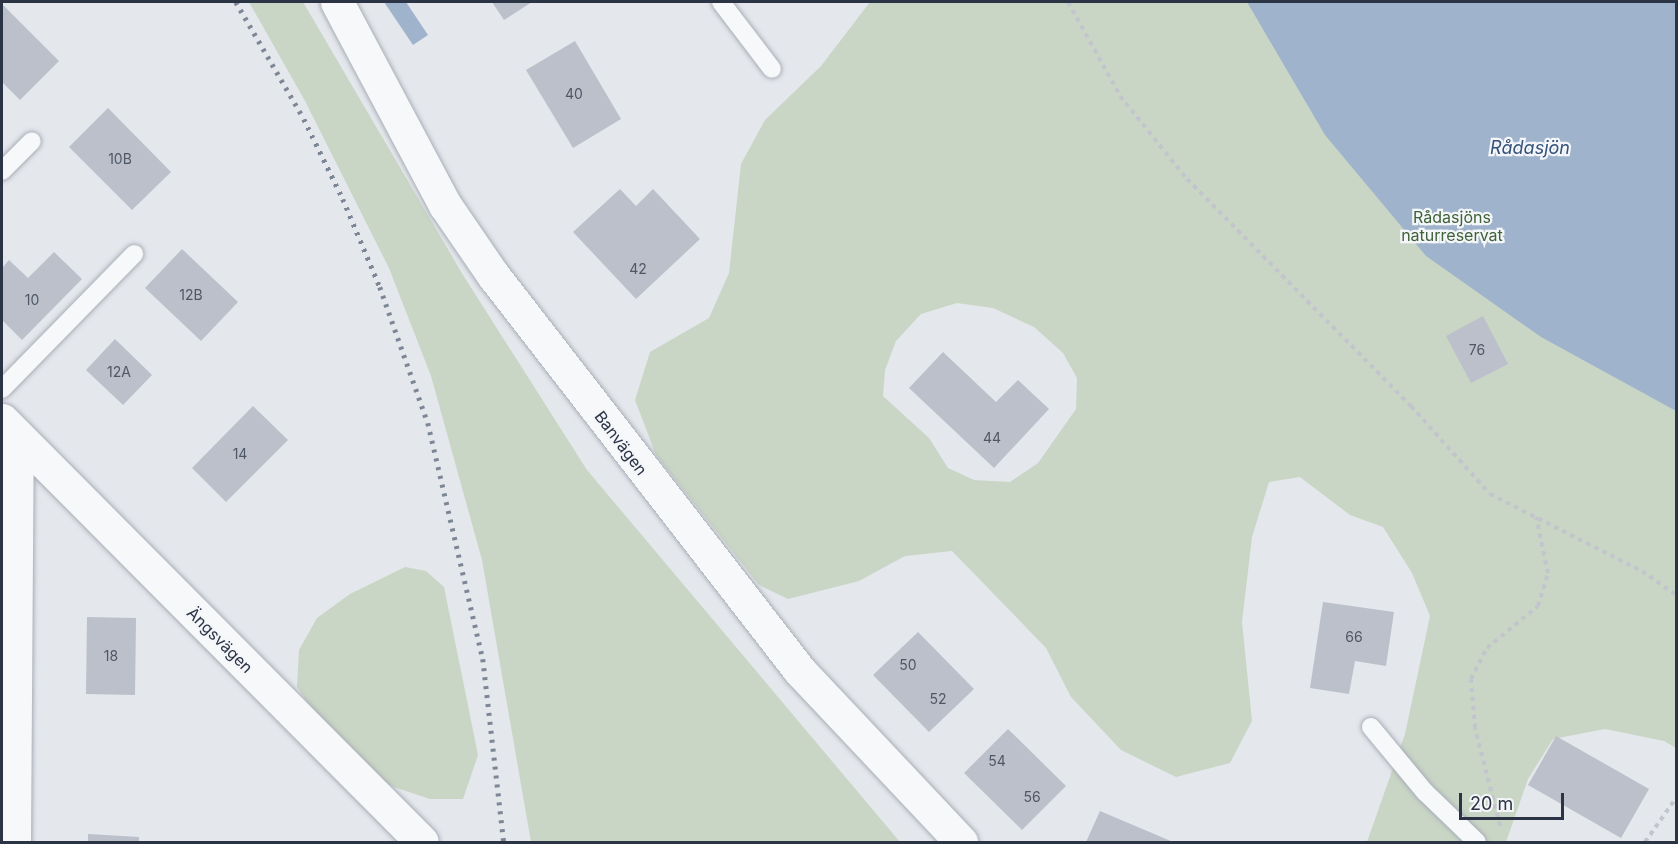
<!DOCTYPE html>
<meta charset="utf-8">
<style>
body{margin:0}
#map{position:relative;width:1678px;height:844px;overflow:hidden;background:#e4e7ec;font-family:Inter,sans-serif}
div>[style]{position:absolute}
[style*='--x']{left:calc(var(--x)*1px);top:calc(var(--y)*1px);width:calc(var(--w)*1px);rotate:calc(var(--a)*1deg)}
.green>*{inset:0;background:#c9d6c5}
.water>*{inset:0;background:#9fb4cc}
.building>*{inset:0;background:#bbc0ca}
.path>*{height:4px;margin-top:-2px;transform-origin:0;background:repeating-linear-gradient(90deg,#c2c5cb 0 4.5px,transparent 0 9px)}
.roads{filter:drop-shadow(0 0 2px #a9aeb7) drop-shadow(0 0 2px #a9aeb7)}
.lane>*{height:18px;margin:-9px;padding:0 9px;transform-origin:9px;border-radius:9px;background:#f7f8fa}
.street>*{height:33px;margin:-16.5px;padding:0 16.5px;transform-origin:16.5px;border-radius:16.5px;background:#f7f8fa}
.rail>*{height:4.5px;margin-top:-2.25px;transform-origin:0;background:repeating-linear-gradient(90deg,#7d8696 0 3px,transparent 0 9px)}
span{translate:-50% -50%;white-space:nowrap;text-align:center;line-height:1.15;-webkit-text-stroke:4.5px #f4f6f9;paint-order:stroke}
.number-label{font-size:14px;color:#4f5766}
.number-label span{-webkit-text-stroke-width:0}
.park-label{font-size:16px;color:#3f6138}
.street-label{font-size:16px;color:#2b3445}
.water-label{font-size:18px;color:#34527a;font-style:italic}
.frame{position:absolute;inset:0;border:3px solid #2b3445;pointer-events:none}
.scale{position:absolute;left:1459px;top:793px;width:105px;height:27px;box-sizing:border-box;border:3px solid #2b3445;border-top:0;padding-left:8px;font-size:18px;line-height:21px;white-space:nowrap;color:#2b3445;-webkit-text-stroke:4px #f4f6f9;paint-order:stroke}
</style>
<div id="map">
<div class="green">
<div style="clip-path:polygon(249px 2px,303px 2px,463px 275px,587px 470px,900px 842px,531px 842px,482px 560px,431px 376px,389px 268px,305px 101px)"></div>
<div style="clip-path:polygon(evenodd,870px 2px,1676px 2px,1676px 748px,1664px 741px,1605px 729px,1553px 739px,1528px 779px,1506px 842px,1367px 842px,1405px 734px,1430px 616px,1412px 573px,1383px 527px,1350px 515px,1300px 477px,1269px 482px,1252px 537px,1242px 622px,1252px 721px,1230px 763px,1176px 777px,1121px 750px,1071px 697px,1046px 648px,952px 551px,905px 556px,859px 581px,788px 599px,759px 585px,656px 455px,635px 400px,650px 352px,709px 318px,729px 273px,741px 164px,765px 120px,821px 66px,870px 2px,957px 303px,993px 308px,1034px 327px,1063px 353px,1077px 378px,1076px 409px,1038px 463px,1010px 482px,974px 480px,948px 468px,929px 438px,883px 396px,885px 370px,896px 341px,921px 314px,957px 303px)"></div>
<div style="clip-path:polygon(405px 567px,426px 571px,444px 587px,478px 755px,463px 799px,430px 799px,394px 787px,365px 769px,316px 715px,297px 687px,299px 650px,317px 618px,350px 594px)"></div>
</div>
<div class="water">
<div style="clip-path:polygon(384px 2px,406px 2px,428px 35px,413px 45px)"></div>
<div style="clip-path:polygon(1247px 2px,1676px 2px,1676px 411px,1541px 337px,1426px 256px,1325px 135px)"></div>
</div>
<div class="building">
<div style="clip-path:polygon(492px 2px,532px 2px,504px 20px)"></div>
<div style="clip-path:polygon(2px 4px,59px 61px,20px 100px,2px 82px)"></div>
<div style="clip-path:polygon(575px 41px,621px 119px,573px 148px,526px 70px)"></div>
<div style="clip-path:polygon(108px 108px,171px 172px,132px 210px,69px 147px)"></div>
<div style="clip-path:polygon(620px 189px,636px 206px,653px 189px,700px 239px,636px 299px,573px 232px)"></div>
<div style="clip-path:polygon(182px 249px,238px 302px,201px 341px,145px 288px)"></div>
<div style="clip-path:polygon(54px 252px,82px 279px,22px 340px,2px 320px,2px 268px,9px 260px,28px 278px)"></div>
<div style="clip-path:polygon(1483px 316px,1508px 364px,1471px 383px,1446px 336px)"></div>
<div style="clip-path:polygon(115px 339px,152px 375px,123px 405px,86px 370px)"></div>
<div style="clip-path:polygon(943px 352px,996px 402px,1018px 380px,1049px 409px,994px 468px,909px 388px)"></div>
<div style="clip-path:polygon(253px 406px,288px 440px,226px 502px,192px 468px)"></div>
<div style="clip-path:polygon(1323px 602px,1394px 612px,1386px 666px,1355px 661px,1349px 694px,1310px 688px)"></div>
<div style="clip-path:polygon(87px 617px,136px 618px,135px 695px,86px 694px)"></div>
<div style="clip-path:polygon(918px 632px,974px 689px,929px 732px,873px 675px)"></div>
<div style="clip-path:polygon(1008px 729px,1066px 786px,1022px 830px,964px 773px)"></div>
<div style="clip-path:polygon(1556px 736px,1649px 789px,1621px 838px,1528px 785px)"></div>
<div style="clip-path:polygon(1100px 811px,1173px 842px,1086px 842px)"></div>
<div style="clip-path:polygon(88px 834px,139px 837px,139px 842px,88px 842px)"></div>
</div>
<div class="path">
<div style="--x:1068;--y:2;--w:107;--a:61"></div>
<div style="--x:1120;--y:96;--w:107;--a:51.1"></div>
<div style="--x:1187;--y:179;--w:319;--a:45.4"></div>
<div style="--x:1411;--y:406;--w:118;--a:48.1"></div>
<div style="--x:1490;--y:494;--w:170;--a:26.9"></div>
<div style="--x:1642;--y:571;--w:42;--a:35.2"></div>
<div style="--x:1500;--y:826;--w:101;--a:-104.3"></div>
<div style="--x:1475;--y:728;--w:49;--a:-94.7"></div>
<div style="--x:1471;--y:679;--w:35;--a:-63"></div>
<div style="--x:1487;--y:648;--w:66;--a:-39.5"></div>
<div style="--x:1538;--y:606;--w:34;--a:-73"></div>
<div style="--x:1548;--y:573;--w:57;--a:-102.1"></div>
<div style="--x:1645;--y:842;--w:54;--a:-54.8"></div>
</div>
<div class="roads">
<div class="lane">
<div style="--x:721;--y:2;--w:84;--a:52.7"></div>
<div style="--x:2;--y:171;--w:42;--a:-45"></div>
<div style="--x:2;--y:389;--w:189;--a:-45.6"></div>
<div style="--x:1371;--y:727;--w:85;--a:50.3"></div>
<div style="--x:1425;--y:792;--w:72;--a:43.9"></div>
</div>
<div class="street">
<div style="--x:337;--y:2;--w:230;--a:62"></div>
<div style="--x:445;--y:205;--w:85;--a:55.6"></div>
<div style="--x:493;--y:275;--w:501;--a:52.22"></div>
<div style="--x:800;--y:671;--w:235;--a:46.7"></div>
<div style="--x:2;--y:420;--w:595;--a:45.14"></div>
<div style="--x:14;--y:842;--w:404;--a:-89.6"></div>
</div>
</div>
<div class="rail">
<div style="--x:236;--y:2;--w:135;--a:59.8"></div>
<div style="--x:304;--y:119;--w:89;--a:64"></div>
<div style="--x:343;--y:199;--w:95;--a:67.2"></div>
<div style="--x:380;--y:287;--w:144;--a:70.6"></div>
<div style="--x:428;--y:423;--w:242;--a:76.9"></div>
<div style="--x:483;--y:659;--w:184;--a:83.5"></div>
</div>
<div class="number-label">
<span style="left:574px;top:94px">40</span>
<span style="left:120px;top:159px">10B</span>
<span style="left:638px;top:269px">42</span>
<span style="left:191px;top:295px">12B</span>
<span style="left:32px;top:300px">10</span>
<span style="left:1477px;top:350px">76</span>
<span style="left:119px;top:372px">12A</span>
<span style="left:992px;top:438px">44</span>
<span style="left:240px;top:454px">14</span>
<span style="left:1354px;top:637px">66</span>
<span style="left:111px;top:656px">18</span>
<span style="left:908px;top:665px">50</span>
<span style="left:938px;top:699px">52</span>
<span style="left:997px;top:761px">54</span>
<span style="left:1032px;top:797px">56</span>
</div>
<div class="park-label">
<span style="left:1452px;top:226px">Rådasjöns<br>naturreservat</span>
</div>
<div class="street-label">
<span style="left:621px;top:443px;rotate:53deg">Banvägen</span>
<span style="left:220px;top:640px;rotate:45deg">Ängsvägen</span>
</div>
<div class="water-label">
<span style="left:1530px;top:148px">Rådasjön</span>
</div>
<div class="frame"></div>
<div class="scale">20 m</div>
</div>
